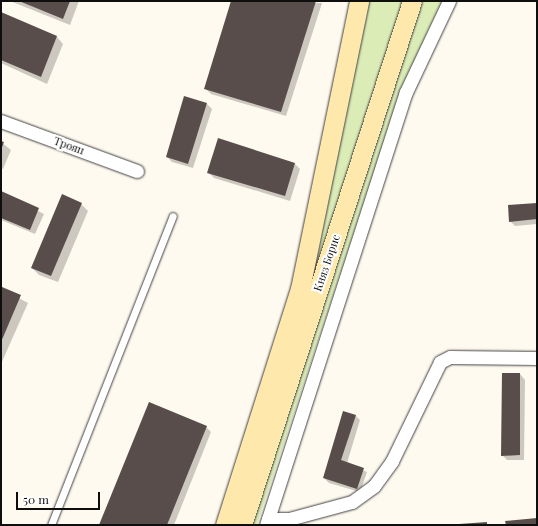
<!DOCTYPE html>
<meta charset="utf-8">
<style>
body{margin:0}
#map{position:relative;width:538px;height:526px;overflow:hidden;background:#fffaf0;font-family:"Playfair Display",serif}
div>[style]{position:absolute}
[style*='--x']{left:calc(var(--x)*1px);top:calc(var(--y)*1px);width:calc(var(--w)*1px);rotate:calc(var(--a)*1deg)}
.green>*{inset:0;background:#dbecb7}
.shadow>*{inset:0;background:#0003}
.building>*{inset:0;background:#584d4a}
.roads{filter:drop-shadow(0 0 1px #414141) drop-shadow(0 0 1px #414141)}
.lane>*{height:7px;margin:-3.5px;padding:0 3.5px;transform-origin:3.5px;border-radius:3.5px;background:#fff}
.street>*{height:13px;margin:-6.5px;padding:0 6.5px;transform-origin:6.5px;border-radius:6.5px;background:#fff}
.secondary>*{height:19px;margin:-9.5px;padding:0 9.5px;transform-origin:9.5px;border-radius:9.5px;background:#ffe8ab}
span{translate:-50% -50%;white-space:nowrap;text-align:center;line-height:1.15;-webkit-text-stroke:4px #fff;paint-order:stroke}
.street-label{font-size:11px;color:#0e0e0e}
.frame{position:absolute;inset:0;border:2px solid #0e0e0e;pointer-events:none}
.scale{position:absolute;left:16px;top:492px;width:84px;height:18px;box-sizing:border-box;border:2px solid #0e0e0e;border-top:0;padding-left:5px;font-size:12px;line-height:14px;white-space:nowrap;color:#0e0e0e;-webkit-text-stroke:3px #fff;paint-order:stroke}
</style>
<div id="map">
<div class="green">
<div style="clip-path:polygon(366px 1px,403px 2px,279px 381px)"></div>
<div style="clip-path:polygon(420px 1px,444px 1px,402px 87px,257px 525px,249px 525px)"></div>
</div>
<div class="shadow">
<div style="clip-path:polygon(10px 1px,79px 1px,70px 25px)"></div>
<div style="clip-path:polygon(232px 1px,322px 3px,286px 116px,211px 94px,206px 89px)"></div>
<div style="clip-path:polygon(1px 13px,57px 37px,63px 44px,47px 84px,1px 63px)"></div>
<div style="clip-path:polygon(207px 104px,212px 109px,193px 168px,172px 162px,167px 157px)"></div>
<div style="clip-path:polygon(219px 139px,295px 164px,300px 169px,290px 201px,214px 178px,209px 173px)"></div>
<div style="clip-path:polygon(1px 142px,11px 150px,3px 169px,1px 168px)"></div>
<div style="clip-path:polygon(1px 192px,44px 214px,35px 234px,1px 220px)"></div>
<div style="clip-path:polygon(81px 204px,88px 211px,58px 282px,39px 275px,32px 268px)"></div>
<div style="clip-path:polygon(537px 204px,537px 224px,515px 226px,510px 221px)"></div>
<div style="clip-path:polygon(2px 289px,28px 303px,1px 364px,1px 292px)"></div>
<div style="clip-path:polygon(520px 374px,525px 380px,524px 460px,507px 460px,502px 455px)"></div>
<div style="clip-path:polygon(355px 415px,360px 420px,347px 463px,367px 472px,360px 492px,329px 483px,324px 478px)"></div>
<div style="clip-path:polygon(206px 427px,211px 432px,174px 525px,100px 525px)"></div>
</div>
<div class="building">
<div style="clip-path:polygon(19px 1px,70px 1px,63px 19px)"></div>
<div style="clip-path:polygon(231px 1px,316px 1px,281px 112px,204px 89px)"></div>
<div style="clip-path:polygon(1px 12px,57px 36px,41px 77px,1px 60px)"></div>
<div style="clip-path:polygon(184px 96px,207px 103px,188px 164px,166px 157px)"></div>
<div style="clip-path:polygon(218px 138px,295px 163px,285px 196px,207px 173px)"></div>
<div style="clip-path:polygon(1px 141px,4px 142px,1px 150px)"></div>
<div style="clip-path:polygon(1px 191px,39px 208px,30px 230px,1px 218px)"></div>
<div style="clip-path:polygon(62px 194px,82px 203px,51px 276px,31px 268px)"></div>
<div style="clip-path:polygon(537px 203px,537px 219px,509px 222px,508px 205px)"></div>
<div style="clip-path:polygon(2px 287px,21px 295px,1px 342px,1px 289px)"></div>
<div style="clip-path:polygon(502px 373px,520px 373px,520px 455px,501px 456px)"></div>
<div style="clip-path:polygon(149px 402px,207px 426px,167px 525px,99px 525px)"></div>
<div style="clip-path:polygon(343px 411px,356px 415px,341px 460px,364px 468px,357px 489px,323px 478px)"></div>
<div style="clip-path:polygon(537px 518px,537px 525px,506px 525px,505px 521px)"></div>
<div style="clip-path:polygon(487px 522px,487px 525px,459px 525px,459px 524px)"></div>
</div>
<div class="roads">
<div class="lane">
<div style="--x:51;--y:525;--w:332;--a:-68.5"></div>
</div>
<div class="street">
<div style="--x:1;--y:121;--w:145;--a:20.2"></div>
<div style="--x:268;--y:519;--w:21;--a:0"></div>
<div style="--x:289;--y:519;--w:65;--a:-15.1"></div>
<div style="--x:352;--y:502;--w:27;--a:-36"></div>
<div style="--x:374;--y:486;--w:31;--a:-54"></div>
<div style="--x:392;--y:461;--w:110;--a:-64.1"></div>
<div style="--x:440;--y:362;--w:11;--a:-27"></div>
<div style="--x:450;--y:357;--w:87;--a:0.7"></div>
<div style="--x:266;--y:525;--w:455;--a:-72.1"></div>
<div style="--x:406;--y:92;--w:101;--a:-64.7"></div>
</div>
<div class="secondary">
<div style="--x:225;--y:525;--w:248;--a:-72.4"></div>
<div style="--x:300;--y:289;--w:294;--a:-78.4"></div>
<div style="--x:242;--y:525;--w:551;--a:-72.03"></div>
</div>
</div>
<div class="street-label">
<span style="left:69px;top:146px;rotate:20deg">Троян</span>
<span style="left:327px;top:263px;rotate:-71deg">Княз Борис</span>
</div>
<div class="frame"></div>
<div class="scale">50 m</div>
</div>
